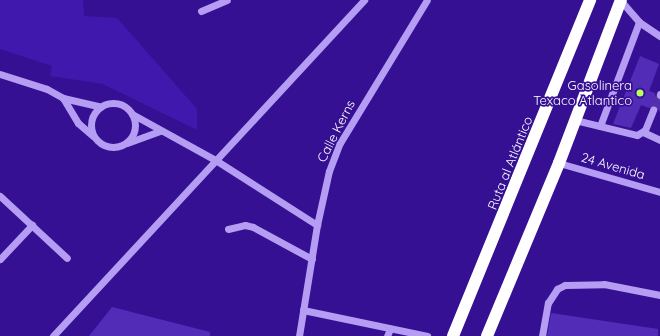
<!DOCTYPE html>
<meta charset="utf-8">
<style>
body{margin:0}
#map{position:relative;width:660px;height:336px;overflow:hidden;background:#361093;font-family:Quicksand,sans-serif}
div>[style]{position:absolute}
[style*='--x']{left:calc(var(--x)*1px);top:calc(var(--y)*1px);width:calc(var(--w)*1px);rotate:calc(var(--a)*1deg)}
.green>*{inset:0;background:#4118ad}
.building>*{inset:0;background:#522cb7}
.minor-tunnel>*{height:7px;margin-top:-3.5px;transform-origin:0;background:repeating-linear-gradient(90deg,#5434a3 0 7px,transparent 0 10.5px)}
.minor>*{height:7px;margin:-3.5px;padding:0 3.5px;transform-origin:3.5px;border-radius:3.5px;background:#b49df3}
.minor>.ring{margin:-3.5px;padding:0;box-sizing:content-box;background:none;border:7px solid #b49df3;border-radius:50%}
.highway>*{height:12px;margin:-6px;padding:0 6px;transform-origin:6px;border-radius:6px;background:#fff}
.dots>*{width:11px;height:11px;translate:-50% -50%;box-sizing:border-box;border:2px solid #361093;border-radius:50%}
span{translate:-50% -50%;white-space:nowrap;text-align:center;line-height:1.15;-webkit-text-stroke:3.5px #361093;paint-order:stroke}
.poi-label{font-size:13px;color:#fff}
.right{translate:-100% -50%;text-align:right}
.street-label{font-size:13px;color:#fff}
</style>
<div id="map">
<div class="green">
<div style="clip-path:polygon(0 0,83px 0,84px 16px,117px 18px,197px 109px,197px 130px,103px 84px,50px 76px,52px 66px,0 49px)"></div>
</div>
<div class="building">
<div style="clip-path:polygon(640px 56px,659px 64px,649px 91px,655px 93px,656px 98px,660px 100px,660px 112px,655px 106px,649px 108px,641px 105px,631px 128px,613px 124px)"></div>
<div style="clip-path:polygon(112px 307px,210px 332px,210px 336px,89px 336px)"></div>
<div style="clip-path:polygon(551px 313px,658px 329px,658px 336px,547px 336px)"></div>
</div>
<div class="minor-tunnel">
<div style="--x:653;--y:110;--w:17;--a:-65"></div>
</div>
<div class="minor">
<div style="--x:621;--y:1;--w:28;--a:49"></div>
<div style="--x:639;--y:22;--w:25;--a:34"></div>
<div style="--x:201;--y:11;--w:28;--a:-23"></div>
<div style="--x:0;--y:74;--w:49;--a:17.7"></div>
<div style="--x:47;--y:89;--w:18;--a:29"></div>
<div style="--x:63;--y:98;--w:39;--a:13"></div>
<div style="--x:660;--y:95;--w:1;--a:-90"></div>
<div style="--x:63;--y:98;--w:29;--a:59"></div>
<div style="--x:78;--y:123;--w:20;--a:41"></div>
<div class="ring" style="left:91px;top:103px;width:37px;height:37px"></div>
<div style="--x:132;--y:114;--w:97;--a:28.9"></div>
<div style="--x:217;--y:161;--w:119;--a:32.6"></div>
<div style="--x:575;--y:120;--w:64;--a:13.6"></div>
<div style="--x:637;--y:135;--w:9;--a:-32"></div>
<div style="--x:645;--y:130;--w:22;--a:-68"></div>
<div style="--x:600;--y:126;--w:111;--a:-69.4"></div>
<div style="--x:643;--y:132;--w:19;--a:25"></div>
<div style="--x:127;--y:143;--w:35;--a:-20"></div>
<div style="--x:559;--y:163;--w:105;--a:16"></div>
<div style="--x:0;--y:196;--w:91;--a:42.8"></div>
<div style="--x:228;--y:229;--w:17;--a:-13"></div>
<div style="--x:245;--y:225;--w:8;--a:14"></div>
<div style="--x:253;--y:227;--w:67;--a:28.5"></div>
<div style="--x:0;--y:259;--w:47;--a:-46.7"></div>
<div style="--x:303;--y:310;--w:127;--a:11.8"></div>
<div style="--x:53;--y:336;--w:458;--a:-47.2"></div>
<div style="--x:299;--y:336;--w:112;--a:-80.8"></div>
<div style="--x:317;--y:225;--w:55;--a:-77.5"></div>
<div style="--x:329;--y:171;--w:30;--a:-69"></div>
<div style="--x:340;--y:143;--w:167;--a:-58.7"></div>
<div style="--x:387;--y:336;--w:8;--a:-67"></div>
<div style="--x:542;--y:336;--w:34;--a:-80"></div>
<div style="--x:548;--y:303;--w:17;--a:-57"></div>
<div style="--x:557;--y:289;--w:9;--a:-27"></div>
<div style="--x:565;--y:285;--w:39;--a:-1"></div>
<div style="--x:604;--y:284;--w:57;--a:11.1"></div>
</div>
<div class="highway">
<div style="--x:453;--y:336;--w:363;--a:-67.8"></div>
<div style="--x:487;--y:336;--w:187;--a:-67.4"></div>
<div style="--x:559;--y:163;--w:174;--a:-69.2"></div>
</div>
<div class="dots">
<div style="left:640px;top:93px;background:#b9ff5f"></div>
</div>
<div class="poi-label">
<span class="right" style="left:632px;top:93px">Gasolinera<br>Texaco Atlantico</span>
</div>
<div class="street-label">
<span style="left:336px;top:131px;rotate:-63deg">Calle Kerns</span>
<span style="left:510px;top:163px;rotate:-68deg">Ruta al Atlántico</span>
<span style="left:613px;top:166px;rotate:16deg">24 Avenida</span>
</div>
</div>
